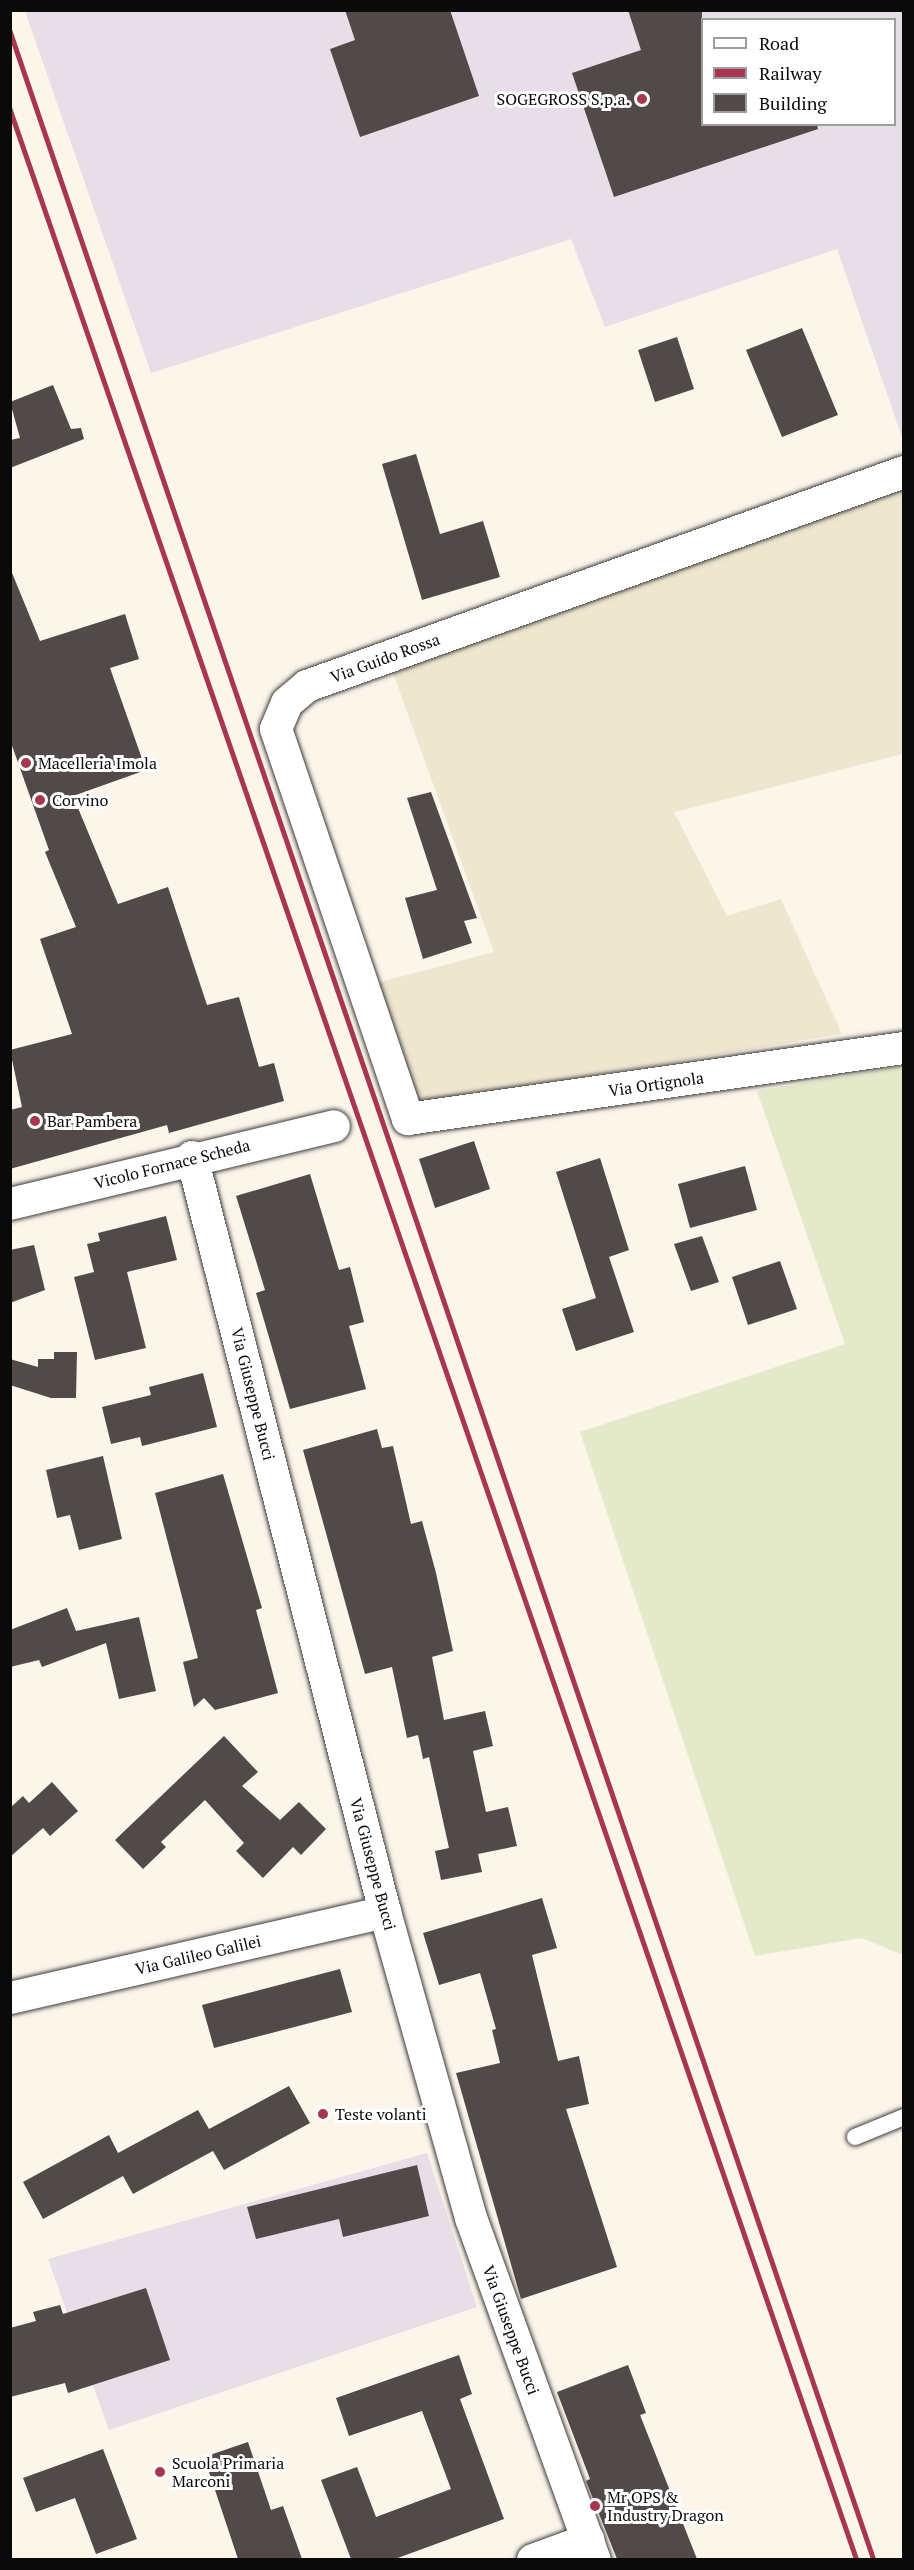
<!DOCTYPE html>
<style>
body{margin:0}
#map{position:relative;width:914px;height:2570px;overflow:hidden;background:#fcf5ea;font-family:"PT Serif",serif}
div>[style]{position:absolute}
[style*='--x']{left:calc(var(--x)*1px);top:calc(var(--y)*1px);width:calc(var(--w)*1px);rotate:calc(var(--a)*1deg)}
.industrial>*{inset:0;background:#e6dfe8}
.farmland>*{inset:0;background:#eee6ce}
.pitch>*{inset:0;background:#e4eac9}
.building>*{inset:0;background:#514a48}
.roads{filter:drop-shadow(0 0 2px #3d3d3d) drop-shadow(0 0 2px #3d3d3d)}
.service>*{height:16px;margin:-8px;padding:0 8px;transform-origin:8px;border-radius:8px;background:#fff}
.minor>*{height:32px;margin:-16px;padding:0 16px;transform-origin:16px;border-radius:16px;background:#fff}
.rail>*{height:4.5px;margin:-2.25px;padding:0 2.25px;transform-origin:2.25px;border-radius:2.25px;background:#a7364f}
.dots>*{width:16px;height:16px;translate:-50% -50%;box-sizing:border-box;border:3px solid #fff;border-radius:50%}
span{translate:-50% -50%;white-space:nowrap;text-align:center;line-height:1.15;-webkit-text-stroke:6px #fff;paint-order:stroke}
.poi-label{font-size:16px;color:#0a0a0a}
.right{translate:-100% -50%;text-align:right}
.left{translate:0 -50%;text-align:left}
.street-label{font-size:16px;color:#0a0a0a}
.frame{position:absolute;inset:0;border:12px solid #0a0a0a;pointer-events:none}
.legend{position:absolute;left:701px;top:18px;width:195px;height:108px;box-sizing:border-box;background:#fff;border:2px solid #9d9d9d;margin:0;padding:8px 10px;list-style:none;font-size:18px;color:#0a0a0a}
.legend li{display:flex;align-items:center;gap:12px;height:30px}
.legend b{width:30px;border:2px solid #9d9d9d}
</style>
<div id="map">
<div class="industrial">
<div style="clip-path:polygon(evenodd,25px 11px,903px 11px,903px 440px,837px 249px,605px 327px,571px 239px,151px 373px,25px 11px,702px 20px,894px 20px,894px 124px,702px 124px,702px 20px)"></div>
<div style="clip-path:polygon(427px 2153px,477px 2307px,109px 2430px,48px 2259px)"></div>
</div>
<div class="farmland">
<div style="clip-path:polygon(903px 479px,903px 754px,674px 812px,727px 916px,781px 899px,842px 1034px,426px 1103px,410px 1095px,373px 984px,494px 952px,390px 665px)"></div>
</div>
<div class="pitch">
<div style="clip-path:polygon(903px 1066px,903px 1955px,862px 1938px,755px 1956px,580px 1432px,845px 1344px,757px 1091px)"></div>
</div>
<div class="building">
<div style="clip-path:polygon(345px 10px,450px 10px,479px 96px,360px 137px,330px 49px,355px 40px)"></div>
<div style="clip-path:polygon(628px 10px,702px 10px,702px 124px,817px 124px,818px 129px,614px 197px,572px 73px,641px 50px)"></div>
<div style="clip-path:polygon(802px 328px,838px 415px,782px 437px,746px 350px)"></div>
<div style="clip-path:polygon(677px 337px,694px 389px,655px 402px,638px 350px)"></div>
<div style="clip-path:polygon(53px 385px,71px 429px,81px 428px,84px 439px,10px 468px,10px 440px,20px 438px,10px 402px)"></div>
<div style="clip-path:polygon(416px 454px,440px 534px,483px 521px,500px 577px,422px 600px,382px 464px)"></div>
<div style="clip-path:polygon(10px 568px,40px 641px,125px 614px,139px 659px,110px 668px,146px 770px,73px 796px,118px 904px,168px 887px,207px 1005px,239px 997px,259px 1067px,274px 1063px,284px 1101px,169px 1133px,167px 1125px,10px 1169px,10px 1110px,22px 1107px,10px 1050px,72px 1034px,40px 939px,76px 927px,45px 852px,49px 850px,10px 740px)"></div>
<div style="clip-path:polygon(431px 792px,477px 918px,464px 921px,472px 943px,423px 959px,405px 898px,437px 890px,407px 798px)"></div>
<div style="clip-path:polygon(474px 1141px,490px 1189px,435px 1208px,419px 1159px)"></div>
<div style="clip-path:polygon(600px 1158px,629px 1250px,609px 1257px,634px 1332px,576px 1351px,562px 1309px,596px 1298px,556px 1172px)"></div>
<div style="clip-path:polygon(745px 1166px,757px 1210px,690px 1228px,678px 1184px)"></div>
<div style="clip-path:polygon(310px 1174px,339px 1270px,350px 1267px,364px 1322px,349px 1326px,366px 1389px,290px 1409px,256px 1293px,265px 1290px,236px 1196px)"></div>
<div style="clip-path:polygon(166px 1216px,177px 1260px,127px 1272px,146px 1348px,95px 1360px,74px 1277px,94px 1272px,87px 1244px,100px 1241px,98px 1233px)"></div>
<div style="clip-path:polygon(702px 1236px,719px 1282px,691px 1291px,674px 1244px)"></div>
<div style="clip-path:polygon(34px 1245px,45px 1290px,10px 1303px,10px 1250px)"></div>
<div style="clip-path:polygon(780px 1261px,797px 1309px,748px 1325px,732px 1277px)"></div>
<div style="clip-path:polygon(54px 1352px,77px 1352px,76px 1398px,51px 1398px,10px 1385px,10px 1359px,38px 1367px,38px 1359px,54px 1359px)"></div>
<div style="clip-path:polygon(203px 1373px,217px 1427px,142px 1446px,140px 1437px,111px 1444px,102px 1407px,151px 1395px,149px 1387px)"></div>
<div style="clip-path:polygon(377px 1429px,382px 1448px,393px 1446px,411px 1524px,422px 1521px,436px 1573px,453px 1651px,432px 1657px,444px 1720px,485px 1711px,493px 1746px,473px 1751px,486px 1812px,508px 1807px,517px 1846px,478px 1854px,482px 1872px,441px 1880px,435px 1851px,449px 1848px,429px 1757px,423px 1759px,418px 1735px,407px 1738px,392px 1667px,365px 1674px,303px 1450px)"></div>
<div style="clip-path:polygon(103px 1456px,122px 1539px,79px 1550px,70px 1515px,57px 1518px,46px 1470px)"></div>
<div style="clip-path:polygon(223px 1474px,262px 1608px,256px 1610px,278px 1693px,215px 1710px,204px 1698px,194px 1707px,183px 1662px,198px 1658px,155px 1493px)"></div>
<div style="clip-path:polygon(67px 1608px,76px 1631px,139px 1617px,156px 1691px,119px 1699px,106px 1643px,42px 1667px,39px 1660px,10px 1667px,10px 1630px)"></div>
<div style="clip-path:polygon(224px 1736px,258px 1772px,242px 1786px,280px 1820px,299px 1802px,326px 1829px,301px 1855px,293px 1847px,263px 1878px,236px 1851px,244px 1843px,205px 1800px,161px 1842px,166px 1847px,143px 1869px,115px 1840px)"></div>
<div style="clip-path:polygon(52px 1782px,78px 1811px,50px 1836px,43px 1828px,10px 1857px,10px 1808px,23px 1796px,29px 1803px)"></div>
<div style="clip-path:polygon(542px 1898px,557px 1948px,532px 1955px,558px 2061px,579px 2056px,589px 2104px,566px 2109px,617px 2267px,521px 2299px,456px 2073px,500px 2063px,492px 2030px,496px 2029px,480px 1973px,439px 1985px,423px 1933px)"></div>
<div style="clip-path:polygon(340px 1969px,352px 2012px,214px 2048px,202px 2005px)"></div>
<div style="clip-path:polygon(289px 2086px,310px 2123px,224px 2170px,213px 2151px,133px 2194px,123px 2176px,43px 2219px,23px 2182px,109px 2135px,118px 2153px,198px 2110px,209px 2129px)"></div>
<div style="clip-path:polygon(417px 2165px,429px 2216px,343px 2237px,339px 2219px,256px 2239px,247px 2207px)"></div>
<div style="clip-path:polygon(146px 2288px,170px 2360px,68px 2393px,65px 2383px,10px 2397px,10px 2328px,36px 2321px,33px 2312px,60px 2305px,63px 2314px)"></div>
<div style="clip-path:polygon(459px 2355px,472px 2394px,460px 2399px,504px 2519px,395px 2559px,351px 2559px,321px 2480px,357px 2467px,376px 2517px,451px 2489px,422px 2411px,349px 2436px,336px 2398px)"></div>
<div style="clip-path:polygon(628px 2365px,646px 2413px,640px 2415px,697px 2559px,617px 2559px,586px 2481px,590px 2479px,557px 2392px)"></div>
<div style="clip-path:polygon(248px 2442px,271px 2510px,283px 2506px,302px 2559px,238px 2559px,204px 2457px)"></div>
<div style="clip-path:polygon(103px 2449px,137px 2539px,96px 2554px,75px 2498px,36px 2512px,23px 2478px)"></div>
</div>
<div class="roads">
<div class="service">
<div style="--x:855;--y:2137;--w:53;--a:-22.2"></div>
</div>
<div class="minor">
<div style="--x:904;--y:472;--w:634;--a:160.28"></div>
<div style="--x:307;--y:686;--w:26;--a:140"></div>
<div style="--x:287;--y:703;--w:28;--a:113"></div>
<div style="--x:276;--y:729;--w:412;--a:71.3"></div>
<div style="--x:408;--y:1119;--w:501;--a:-8.15"></div>
<div style="--x:192;--y:1157;--w:779;--a:75.66"></div>
<div style="--x:385;--y:1912;--w:318;--a:74.3"></div>
<div style="--x:471;--y:2218;--w:364;--a:70.1"></div>
<div style="--x:10;--y:1204;--w:333;--a:-13.5"></div>
<div style="--x:10;--y:1998;--w:385;--a:-12.9"></div>
<div style="--x:533;--y:2560;--w:59;--a:-20"></div>
</div>
</div>
<div class="rail">
<div style="--x:10;--y:31;--w:2673;--a:71.14"></div>
<div style="--x:10;--y:109;--w:2593;--a:70.94"></div>
</div>
<div class="dots">
<div style="left:642px;top:99px;background:#a7364f"></div>
<div style="left:26px;top:763px;background:#a7364f"></div>
<div style="left:40px;top:800px;background:#a7364f"></div>
<div style="left:35px;top:1121px;background:#a7364f"></div>
<div style="left:323px;top:2114px;background:#a7364f"></div>
<div style="left:160px;top:2472px;background:#a7364f"></div>
<div style="left:595px;top:2506px;background:#a7364f"></div>
</div>
<div class="poi-label">
<span class="right" style="left:630px;top:99px">SOGEGROSS S.p.a.</span>
<span class="left" style="left:38px;top:763px">Macelleria Imola</span>
<span class="left" style="left:52px;top:800px">Corvino</span>
<span class="left" style="left:47px;top:1121px">Bar Pambera</span>
<span class="left" style="left:335px;top:2114px">Teste volanti</span>
<span class="left" style="left:172px;top:2472px">Scuola Primaria<br>Marconi</span>
<span class="left" style="left:607px;top:2506px">Mr OPS &amp;<br>Industry Dragon</span>
</div>
<div class="street-label">
<span style="left:385px;top:658px;rotate:-20deg">Via Guido Rossa</span>
<span style="left:656px;top:1084px;rotate:-8deg">Via Ortignola</span>
<span style="left:172px;top:1164px;rotate:-14deg">Vicolo Fornace Scheda</span>
<span style="left:253px;top:1394px;rotate:76deg">Via Giuseppe Bucci</span>
<span style="left:373px;top:1864px;rotate:75deg">Via Giuseppe Bucci</span>
<span style="left:198px;top:1955px;rotate:-13deg">Via Galileo Galilei</span>
<span style="left:511px;top:2330px;rotate:70deg">Via Giuseppe Bucci</span>
</div>
<div class="frame"></div>
<ul class="legend">
<li><b style="height:8px;background:#fff"></b>Road</li>
<li><b style="height:8px;background:#a7364f"></b>Railway</li>
<li><b style="height:16px;background:#514a48"></b>Building</li>
</ul>
</div>
